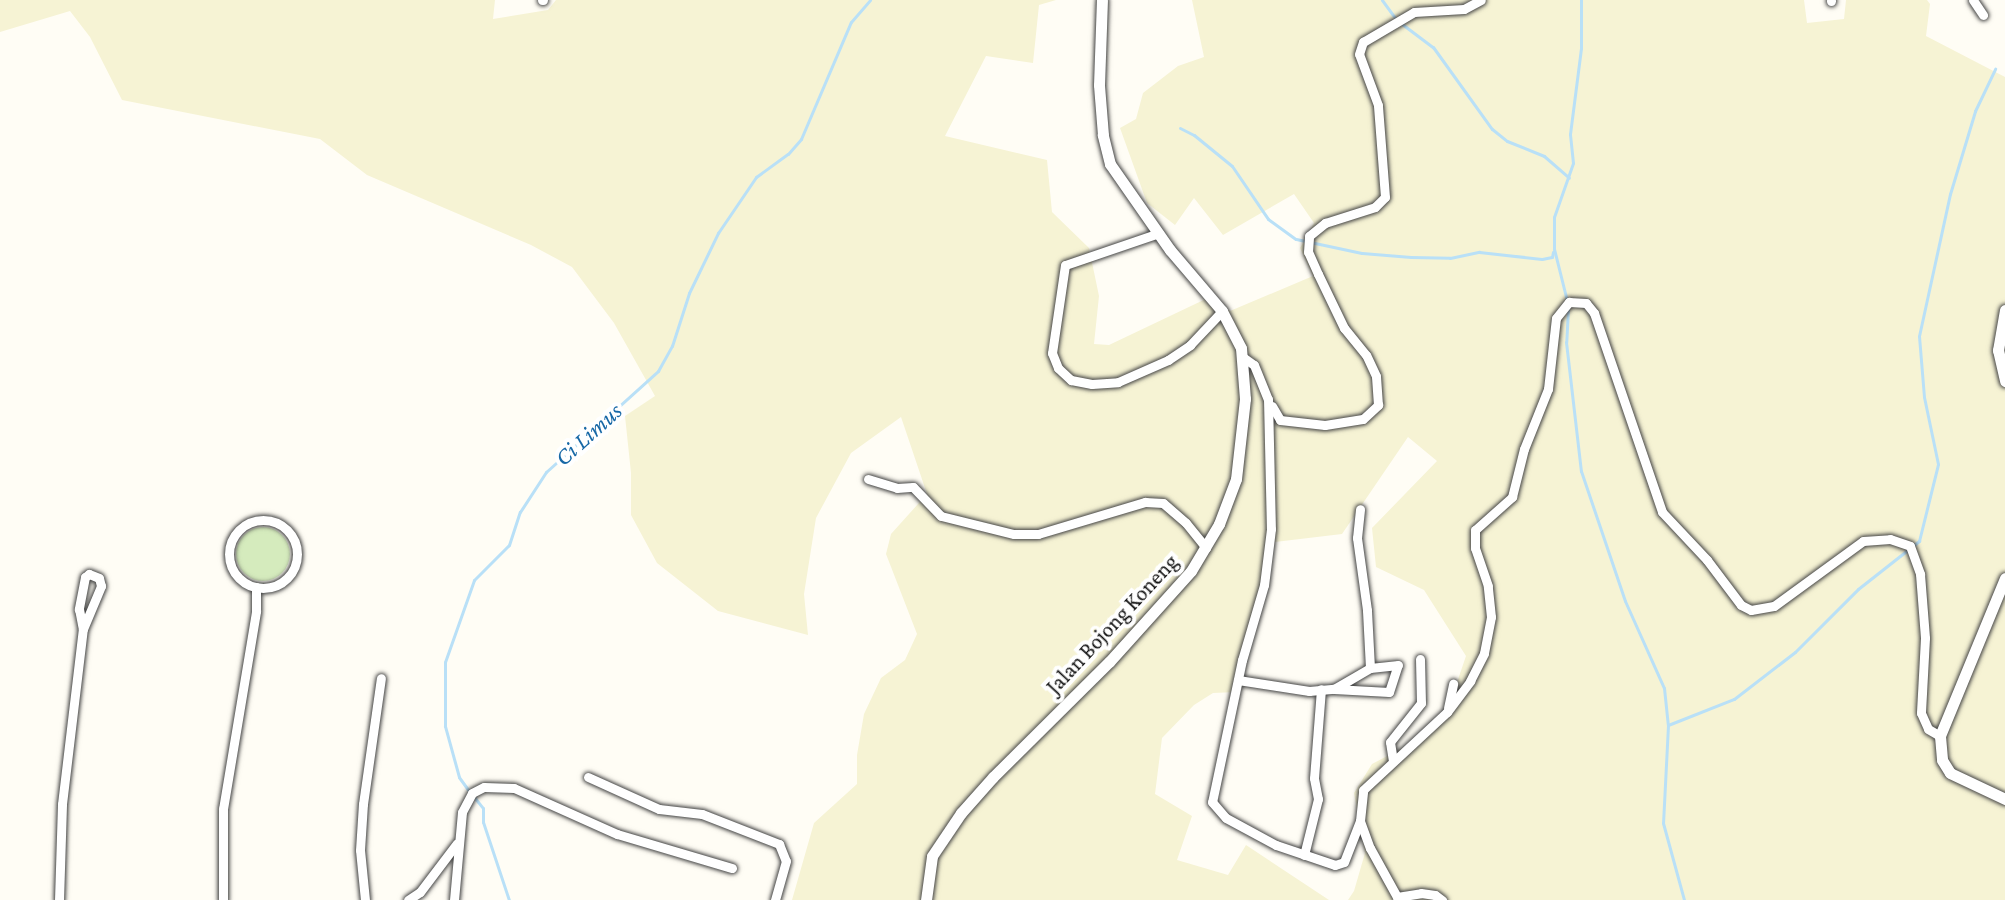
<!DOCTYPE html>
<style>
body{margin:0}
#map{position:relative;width:2005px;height:900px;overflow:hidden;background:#fffdf5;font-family:"Crimson Pro",serif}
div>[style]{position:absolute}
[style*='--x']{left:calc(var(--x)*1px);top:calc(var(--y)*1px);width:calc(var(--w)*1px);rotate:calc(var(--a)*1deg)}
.farmland>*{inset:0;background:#f6f3d4}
.green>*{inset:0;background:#d5ebbd}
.round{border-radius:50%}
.stream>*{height:3px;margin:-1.5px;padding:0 1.5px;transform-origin:1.5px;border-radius:1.5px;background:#b9e0f7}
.roads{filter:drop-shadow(0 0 2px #444) drop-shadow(0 0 2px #444)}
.minor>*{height:9px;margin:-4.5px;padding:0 4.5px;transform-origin:4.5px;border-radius:4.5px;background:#fff}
.minor>.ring{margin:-4.5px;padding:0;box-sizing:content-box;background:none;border:9px solid #fff;border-radius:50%}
.tertiary>*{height:11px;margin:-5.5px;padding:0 5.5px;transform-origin:5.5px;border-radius:5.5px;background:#fff}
span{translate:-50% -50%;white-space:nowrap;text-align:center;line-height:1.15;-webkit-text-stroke:8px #fff;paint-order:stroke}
.street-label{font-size:22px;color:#111}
.water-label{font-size:24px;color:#1768a6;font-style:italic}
</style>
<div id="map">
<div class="farmland">
<div style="clip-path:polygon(0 0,495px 0,493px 19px,548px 10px,556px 0,1056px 0,1039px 5px,1033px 63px,986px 56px,945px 136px,1047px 160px,1052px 212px,1089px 248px,1099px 296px,1094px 344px,1109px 345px,1212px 296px,1230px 311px,1313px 276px,1300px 248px,1314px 223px,1294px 194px,1223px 235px,1194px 198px,1175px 225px,1147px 203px,1120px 128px,1136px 119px,1143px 93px,1178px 66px,1204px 57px,1192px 0,1804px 0,1807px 23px,1844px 19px,1846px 0,1927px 0,1930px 4px,1926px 36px,2005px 77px,2005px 900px,1348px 900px,1354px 891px,1365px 853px,1354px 793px,1372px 764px,1427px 735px,1451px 700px,1466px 656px,1424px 590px,1376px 567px,1372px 528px,1437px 461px,1408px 437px,1342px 534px,1275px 542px,1235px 692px,1213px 693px,1194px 705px,1162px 738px,1155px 794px,1192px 816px,1177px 860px,1228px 875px,1246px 845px,1329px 900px,792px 900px,814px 823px,857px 784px,857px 755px,864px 714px,881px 678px,905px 660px,917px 634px,886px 554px,891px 534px,927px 494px,901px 417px,851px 453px,816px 518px,804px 594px,808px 635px,718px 611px,657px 563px,631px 515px,631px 473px,625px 416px,655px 396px,614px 323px,572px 267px,531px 245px,367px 175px,320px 139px,122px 100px,90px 37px,70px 11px,0 32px)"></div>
</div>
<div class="green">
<div class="round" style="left:236px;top:527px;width:54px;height:54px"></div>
</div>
<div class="stream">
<div style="--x:1382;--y:0;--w:24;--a:54"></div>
<div style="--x:1402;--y:24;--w:39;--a:37"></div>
<div style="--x:1433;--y:47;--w:101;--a:54.3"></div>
<div style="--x:1492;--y:129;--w:19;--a:39"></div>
<div style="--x:1507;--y:141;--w:40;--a:22"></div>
<div style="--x:1544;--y:156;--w:33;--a:41"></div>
<div style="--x:1180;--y:128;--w:16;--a:27"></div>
<div style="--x:1194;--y:135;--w:49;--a:39.2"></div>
<div style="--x:1232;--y:166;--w:64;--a:55.8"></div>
<div style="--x:1268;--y:219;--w:34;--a:36"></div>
<div style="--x:1296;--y:239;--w:67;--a:12"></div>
<div style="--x:1362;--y:253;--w:49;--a:4.7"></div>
<div style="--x:1411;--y:257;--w:39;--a:1"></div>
<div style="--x:1450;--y:258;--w:30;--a:-12"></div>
<div style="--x:1479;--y:252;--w:63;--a:6.3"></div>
<div style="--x:1542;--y:259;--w:10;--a:-11"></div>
<div style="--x:1552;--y:257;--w:5;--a:-79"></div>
<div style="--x:1567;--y:301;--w:54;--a:-104"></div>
<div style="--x:1554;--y:249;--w:32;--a:-90"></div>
<div style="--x:1554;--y:217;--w:57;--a:-70.6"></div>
<div style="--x:1573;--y:163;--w:29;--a:-96"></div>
<div style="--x:1570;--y:134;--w:87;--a:-82.7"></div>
<div style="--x:1581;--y:48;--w:48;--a:-90"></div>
<div style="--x:1568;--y:309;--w:33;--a:93"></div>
<div style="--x:1566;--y:342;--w:130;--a:83.4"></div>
<div style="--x:1581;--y:471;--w:137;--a:71.3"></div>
<div style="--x:1625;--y:601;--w:95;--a:65.9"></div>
<div style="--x:1664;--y:688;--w:37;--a:84"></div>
<div style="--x:1668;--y:725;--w:98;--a:92.9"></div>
<div style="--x:1663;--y:823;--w:80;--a:74.7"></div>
<div style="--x:1668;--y:725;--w:71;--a:-21.5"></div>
<div style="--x:1734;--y:699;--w:77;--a:-37.6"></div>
<div style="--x:1795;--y:652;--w:89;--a:-45"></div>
<div style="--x:1858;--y:589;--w:78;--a:-38.2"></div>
<div style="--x:1919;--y:541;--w:79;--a:-76.1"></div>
<div style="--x:1938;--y:464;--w:68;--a:-101.8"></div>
<div style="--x:1924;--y:397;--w:61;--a:-94.7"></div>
<div style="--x:1919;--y:336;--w:145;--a:-77.7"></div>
<div style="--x:1950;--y:194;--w:87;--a:-73.2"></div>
<div style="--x:1975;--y:111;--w:47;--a:-64.5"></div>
<div style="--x:469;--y:791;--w:17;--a:-126"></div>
<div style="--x:459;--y:777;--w:53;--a:-105.4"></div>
<div style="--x:445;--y:726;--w:64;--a:-90"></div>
<div style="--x:445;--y:662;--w:87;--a:-70.5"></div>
<div style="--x:474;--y:580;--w:49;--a:-45"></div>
<div style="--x:509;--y:545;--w:35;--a:-72"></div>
<div style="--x:520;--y:512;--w:48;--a:-57"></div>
<div style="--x:546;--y:472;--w:151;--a:-42"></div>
<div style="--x:658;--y:371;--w:29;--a:-61"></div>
<div style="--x:672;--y:346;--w:56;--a:-72.2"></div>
<div style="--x:689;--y:293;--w:67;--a:-64.2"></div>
<div style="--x:718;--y:233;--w:68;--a:-55.8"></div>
<div style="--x:756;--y:177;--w:39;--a:-36"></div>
<div style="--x:788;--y:154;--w:20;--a:-49"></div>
<div style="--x:801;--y:139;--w:127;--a:-66.9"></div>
<div style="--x:851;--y:22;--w:29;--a:-49"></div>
<div style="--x:474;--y:797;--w:14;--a:51"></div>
<div style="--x:483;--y:808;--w:14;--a:90"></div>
<div style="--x:483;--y:822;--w:82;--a:71.6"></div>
</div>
<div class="roads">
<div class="minor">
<div style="--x:542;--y:0;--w:1;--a:0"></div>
<div style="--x:1831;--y:0;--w:1;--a:90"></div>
<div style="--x:1973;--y:0;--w:18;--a:56"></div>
<div style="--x:1159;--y:233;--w:99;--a:161.2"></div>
<div style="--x:1065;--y:265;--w:89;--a:98.4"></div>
<div style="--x:1052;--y:353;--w:16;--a:68"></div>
<div style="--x:1058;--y:368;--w:18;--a:43"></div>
<div style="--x:1071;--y:380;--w:21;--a:11"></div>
<div style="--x:1092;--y:384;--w:26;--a:-4"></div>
<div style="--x:1118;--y:382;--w:55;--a:-23.7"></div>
<div style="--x:1168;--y:360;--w:27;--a:-34"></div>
<div style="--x:1190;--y:345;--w:47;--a:-46.7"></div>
<div style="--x:1244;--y:358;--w:12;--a:35"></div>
<div style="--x:1254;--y:365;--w:37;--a:68"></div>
<div style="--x:1268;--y:399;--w:130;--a:88.7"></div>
<div style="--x:1271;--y:529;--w:56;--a:97.1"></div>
<div style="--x:1264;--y:585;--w:78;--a:106.3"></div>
<div style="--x:1242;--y:660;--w:145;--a:101.9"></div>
<div style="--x:1212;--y:802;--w:21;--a:49"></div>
<div style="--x:1226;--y:818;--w:57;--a:28.4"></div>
<div style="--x:1276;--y:845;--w:62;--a:18.7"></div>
<div style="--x:1335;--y:865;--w:9;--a:-18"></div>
<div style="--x:1344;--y:862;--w:44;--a:-68.7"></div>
<div style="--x:1360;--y:821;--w:31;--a:-84"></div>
<div style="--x:1363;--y:790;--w:115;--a:-42.9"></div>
<div style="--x:1447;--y:712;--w:39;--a:-53"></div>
<div style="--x:1470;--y:681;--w:31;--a:-63"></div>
<div style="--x:1484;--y:653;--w:37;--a:-79"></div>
<div style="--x:1491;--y:617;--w:31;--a:-96"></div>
<div style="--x:1488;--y:586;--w:40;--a:-108.9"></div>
<div style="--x:1475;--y:548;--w:18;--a:-90"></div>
<div style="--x:1475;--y:530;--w:50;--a:-41.7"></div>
<div style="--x:1512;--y:497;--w:49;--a:-76"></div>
<div style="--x:1524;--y:449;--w:65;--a:-68.2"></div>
<div style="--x:1548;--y:389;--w:71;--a:-83.6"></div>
<div style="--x:1556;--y:318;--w:21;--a:-51"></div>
<div style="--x:1569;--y:302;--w:17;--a:3"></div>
<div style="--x:1586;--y:303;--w:13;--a:51"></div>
<div style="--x:1594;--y:313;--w:210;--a:71.1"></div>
<div style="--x:1662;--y:512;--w:66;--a:46.8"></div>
<div style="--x:1707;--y:560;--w:56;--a:52.9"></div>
<div style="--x:1741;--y:605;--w:11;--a:27"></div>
<div style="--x:1751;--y:610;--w:23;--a:-10"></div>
<div style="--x:1774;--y:606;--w:110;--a:-36.1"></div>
<div style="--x:1863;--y:541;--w:27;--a:-4"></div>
<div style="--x:1890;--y:539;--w:21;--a:19"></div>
<div style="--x:1910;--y:546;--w:30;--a:70"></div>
<div style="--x:1920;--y:574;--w:64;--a:85.5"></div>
<div style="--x:1925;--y:638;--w:75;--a:93.1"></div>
<div style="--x:1921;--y:713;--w:17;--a:66"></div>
<div style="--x:1928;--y:729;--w:14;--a:30"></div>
<div style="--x:1272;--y:406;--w:16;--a:60"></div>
<div style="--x:1280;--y:420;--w:45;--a:6.3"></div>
<div style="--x:1325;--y:425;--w:38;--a:-9"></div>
<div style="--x:1363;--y:419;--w:21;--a:-43"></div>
<div style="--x:1378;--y:405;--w:29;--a:-94"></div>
<div style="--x:1376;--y:376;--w:23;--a:-115"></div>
<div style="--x:1366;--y:355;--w:35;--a:-129"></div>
<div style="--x:1344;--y:328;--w:60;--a:-115.7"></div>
<div style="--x:1318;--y:274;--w:24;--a:-114"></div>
<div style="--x:1308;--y:252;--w:16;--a:-86"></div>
<div style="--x:1309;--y:236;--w:21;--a:-39"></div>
<div style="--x:1325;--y:223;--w:52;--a:-17.7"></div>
<div style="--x:1375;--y:207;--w:14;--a:-45"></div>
<div style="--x:1385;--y:197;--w:92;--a:-94.4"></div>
<div style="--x:1378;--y:105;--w:54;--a:-110.4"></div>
<div style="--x:1359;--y:54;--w:13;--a:-72"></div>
<div style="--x:1363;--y:42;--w:59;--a:-30.5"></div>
<div style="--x:1414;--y:12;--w:50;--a:-3.4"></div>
<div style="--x:1464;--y:9;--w:19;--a:-28"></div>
<div style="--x:868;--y:479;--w:30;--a:17"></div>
<div style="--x:897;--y:488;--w:16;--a:-4"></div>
<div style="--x:913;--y:487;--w:40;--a:46"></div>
<div style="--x:941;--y:516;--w:75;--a:13.9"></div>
<div style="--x:1014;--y:534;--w:24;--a:0"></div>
<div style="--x:1038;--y:534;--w:112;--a:-16.7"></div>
<div style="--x:1145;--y:502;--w:18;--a:3"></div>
<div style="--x:1163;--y:503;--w:30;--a:41"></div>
<div style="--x:1186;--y:523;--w:32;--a:51"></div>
<div class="ring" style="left:229px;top:520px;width:59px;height:59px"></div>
<div style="--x:1238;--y:680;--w:72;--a:8.8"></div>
<div style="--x:1309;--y:691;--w:25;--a:-5"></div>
<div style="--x:1334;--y:689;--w:42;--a:-30.3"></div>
<div style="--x:1370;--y:668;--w:58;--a:-93"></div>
<div style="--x:1367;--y:610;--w:73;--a:-97.9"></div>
<div style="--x:1357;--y:538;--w:29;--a:-84"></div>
<div style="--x:1334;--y:689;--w:55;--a:3.1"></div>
<div style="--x:1389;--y:692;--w:28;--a:-72"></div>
<div style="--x:1398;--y:665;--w:28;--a:174"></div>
<div style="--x:1448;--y:708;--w:25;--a:-78"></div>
<div style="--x:1393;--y:761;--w:19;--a:-99"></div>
<div style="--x:1390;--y:742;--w:50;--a:-51.5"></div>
<div style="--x:1421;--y:703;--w:44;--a:-91.3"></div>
<div style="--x:588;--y:777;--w:78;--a:24.3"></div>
<div style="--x:659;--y:809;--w:43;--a:6.6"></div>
<div style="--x:702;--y:814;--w:83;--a:21.3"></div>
<div style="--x:779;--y:844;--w:18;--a:68"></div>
<div style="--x:786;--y:861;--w:41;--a:105.8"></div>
<div style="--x:1360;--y:821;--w:29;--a:70"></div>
<div style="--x:1370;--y:848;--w:56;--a:61.1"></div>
<div style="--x:1397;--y:897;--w:24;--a:-9"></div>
<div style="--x:1421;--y:893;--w:14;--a:8"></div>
<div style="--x:1435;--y:895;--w:9;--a:36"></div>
<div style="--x:1304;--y:855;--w:58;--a:-76"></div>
<div style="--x:1318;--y:799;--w:21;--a:-101"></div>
<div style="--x:1314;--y:778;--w:89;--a:-85.5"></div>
<div style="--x:59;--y:900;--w:96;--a:-88.2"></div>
<div style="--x:62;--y:804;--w:176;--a:-83.2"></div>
<div style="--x:83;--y:629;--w:47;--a:-67.3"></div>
<div style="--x:101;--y:586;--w:8;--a:-104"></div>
<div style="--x:99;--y:578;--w:11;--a:-158"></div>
<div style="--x:89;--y:574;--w:5;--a:143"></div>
<div style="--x:85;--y:577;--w:33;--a:101"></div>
<div style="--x:79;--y:609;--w:20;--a:79"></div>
<div style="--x:223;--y:900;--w:91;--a:-90"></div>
<div style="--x:223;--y:809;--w:201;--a:-80.5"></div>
<div style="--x:256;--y:611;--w:24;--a:-90"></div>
<div style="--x:365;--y:900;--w:50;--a:-95.7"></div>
<div style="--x:360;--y:850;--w:46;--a:-86.3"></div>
<div style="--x:363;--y:804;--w:127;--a:-81.9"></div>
<div style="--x:408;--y:900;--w:14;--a:-34"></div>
<div style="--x:420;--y:892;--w:61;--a:-52.9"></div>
<div style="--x:454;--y:900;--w:88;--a:-84.8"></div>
<div style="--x:462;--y:812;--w:21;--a:-62"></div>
<div style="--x:472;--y:793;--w:13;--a:-27"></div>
<div style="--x:484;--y:787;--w:30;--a:2"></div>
<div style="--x:514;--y:788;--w:113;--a:24.1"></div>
<div style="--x:617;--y:834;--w:120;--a:16.5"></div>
</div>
<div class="tertiary">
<div style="--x:2005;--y:310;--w:41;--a:99.9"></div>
<div style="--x:1998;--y:350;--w:32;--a:77"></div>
<div style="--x:2005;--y:578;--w:171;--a:112.4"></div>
<div style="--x:1940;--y:736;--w:24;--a:85"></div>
<div style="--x:1942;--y:760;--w:15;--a:58"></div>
<div style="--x:1950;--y:773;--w:61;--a:25.3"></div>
<div style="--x:926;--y:900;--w:44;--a:-82.2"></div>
<div style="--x:932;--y:856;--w:52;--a:-56"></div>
<div style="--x:961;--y:813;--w:48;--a:-48.4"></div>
<div style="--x:993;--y:777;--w:163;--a:-44.8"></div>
<div style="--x:1109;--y:662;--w:122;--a:-48"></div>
<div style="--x:1191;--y:571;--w:55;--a:-59.2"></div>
<div style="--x:1219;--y:524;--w:48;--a:-69.3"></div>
<div style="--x:1236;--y:479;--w:81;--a:-83.6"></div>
<div style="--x:1245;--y:399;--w:51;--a:-94.5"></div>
<div style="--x:1241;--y:348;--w:42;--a:-117.2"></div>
<div style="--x:1222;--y:311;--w:80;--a:-130.4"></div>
<div style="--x:1170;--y:250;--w:105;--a:-124.9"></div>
<div style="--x:1110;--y:164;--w:30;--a:-104"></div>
<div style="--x:1103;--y:135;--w:50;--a:-94.6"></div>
<div style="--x:1099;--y:85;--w:85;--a:-88"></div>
</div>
</div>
<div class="street-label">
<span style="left:1112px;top:624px;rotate:-47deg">Jalan Bojong Koneng</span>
</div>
<div class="water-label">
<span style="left:588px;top:434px;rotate:-42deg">Ci Limus</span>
</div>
</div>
